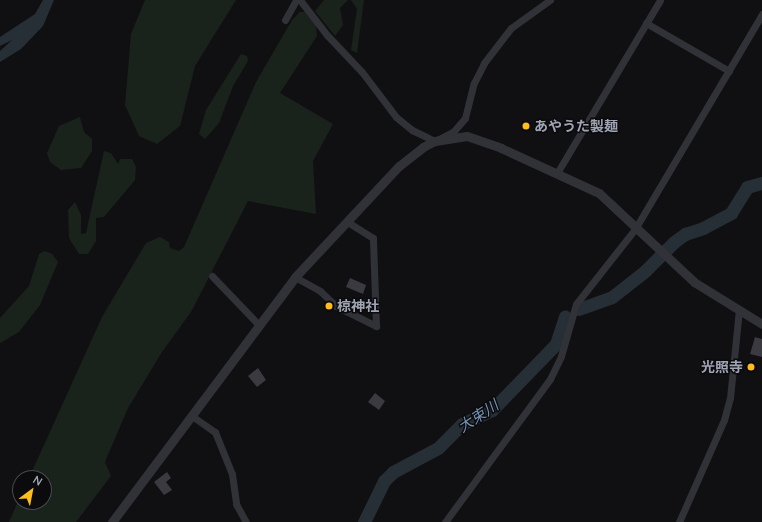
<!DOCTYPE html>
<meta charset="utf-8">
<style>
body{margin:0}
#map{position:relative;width:762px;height:522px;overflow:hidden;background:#101012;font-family:Lato,"Noto Sans JP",sans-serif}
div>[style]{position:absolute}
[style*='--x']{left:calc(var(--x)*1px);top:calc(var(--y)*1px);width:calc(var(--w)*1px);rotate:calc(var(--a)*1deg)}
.green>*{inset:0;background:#1a221c}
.water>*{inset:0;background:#262e36}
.river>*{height:13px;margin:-6.5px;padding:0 6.5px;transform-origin:6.5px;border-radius:6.5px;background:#262e36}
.building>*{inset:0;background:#3a3a40}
.minor>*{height:7px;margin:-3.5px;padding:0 3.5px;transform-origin:3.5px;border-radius:3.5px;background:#313237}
.tertiary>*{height:9px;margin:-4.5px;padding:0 4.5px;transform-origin:4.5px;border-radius:4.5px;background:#313237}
.dots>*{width:11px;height:11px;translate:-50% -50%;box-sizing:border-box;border:2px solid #0b0b0d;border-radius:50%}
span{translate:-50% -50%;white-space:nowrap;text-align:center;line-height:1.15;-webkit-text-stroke:3px #0b0b0d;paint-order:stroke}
.poi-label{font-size:14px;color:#a0a5b4;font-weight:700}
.left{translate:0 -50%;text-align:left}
.right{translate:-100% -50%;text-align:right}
.water-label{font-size:15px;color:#7492b2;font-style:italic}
.north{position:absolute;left:12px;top:470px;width:40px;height:40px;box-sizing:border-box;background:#0b0b0d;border:1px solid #474950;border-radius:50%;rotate:32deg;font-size:11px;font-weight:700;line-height:16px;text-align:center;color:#a0a5b4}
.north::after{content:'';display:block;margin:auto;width:14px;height:18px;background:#fdbd1d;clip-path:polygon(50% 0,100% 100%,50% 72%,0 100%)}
</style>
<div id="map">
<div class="green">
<div style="clip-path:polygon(145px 0,236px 0,195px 66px,180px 126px,157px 144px,139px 136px,125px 105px,131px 34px)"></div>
<div style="clip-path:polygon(324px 0,348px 0,340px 8px,343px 25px,335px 36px,315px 11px)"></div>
<div style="clip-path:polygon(351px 0,364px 0,357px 53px,351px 50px,357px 9px)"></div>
<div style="clip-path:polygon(300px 12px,305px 12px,316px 26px,317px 36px,280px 93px,333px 124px,313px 161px,316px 214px,248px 201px,191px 312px,162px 352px,128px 408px,105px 462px,111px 476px,76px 522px,9px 522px,20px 497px,20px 502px,44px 502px,44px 478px,29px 478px,102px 317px,146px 243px,160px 237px,169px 242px,170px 248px,179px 251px,184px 247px,256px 82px,292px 20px)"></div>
<div style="clip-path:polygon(241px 54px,247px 56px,248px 61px,233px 86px,219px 123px,205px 139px,199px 134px,206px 110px)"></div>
<div style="clip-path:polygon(80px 117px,84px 132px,92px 139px,92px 151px,81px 168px,61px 170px,50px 162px,47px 153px,59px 126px)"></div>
<div style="clip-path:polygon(104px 151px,111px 153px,118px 164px,120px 159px,132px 159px,136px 167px,135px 180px,104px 217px,96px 218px,96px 241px,88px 254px,79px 254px,69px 238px,68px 210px,75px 202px,81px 215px,81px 234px,86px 233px)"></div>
<div style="clip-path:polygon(45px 251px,52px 254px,58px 262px,40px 305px,19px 332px,0 343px,0 318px,29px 286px,39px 254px)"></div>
</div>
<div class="water">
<div style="clip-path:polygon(43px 0,54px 0,43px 26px,21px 49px,0 62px,0 51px,12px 40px,0 46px,0 37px,35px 14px)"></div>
</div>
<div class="river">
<div style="--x:579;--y:309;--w:35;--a:-20"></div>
<div style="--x:612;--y:297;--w:42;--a:-38.2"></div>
<div style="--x:645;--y:271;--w:41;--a:-45"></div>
<div style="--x:674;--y:242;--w:14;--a:-36"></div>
<div style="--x:685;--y:234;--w:19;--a:-18"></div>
<div style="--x:703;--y:228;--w:32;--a:-28"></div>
<div style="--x:731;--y:213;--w:31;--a:-58"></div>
<div style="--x:747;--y:187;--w:16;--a:-15"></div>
<div style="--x:364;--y:522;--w:46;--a:-64"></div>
<div style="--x:384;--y:481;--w:13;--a:-45"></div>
<div style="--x:393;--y:472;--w:51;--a:-28.1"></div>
<div style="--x:438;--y:448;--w:34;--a:-45"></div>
<div style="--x:462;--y:424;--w:33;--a:-25"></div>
<div style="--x:492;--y:410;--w:92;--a:-45.9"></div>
<div style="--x:556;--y:344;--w:29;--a:-72"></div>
</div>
<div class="building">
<div style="clip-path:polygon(350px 278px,366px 285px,363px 294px,346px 287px)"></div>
<div style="clip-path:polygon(755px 337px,762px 339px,762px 357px,750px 354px)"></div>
<div style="clip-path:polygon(258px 368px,266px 380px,257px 387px,248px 376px)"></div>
<div style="clip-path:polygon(375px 393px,385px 401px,379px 410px,368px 402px)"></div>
<div style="clip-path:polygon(167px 472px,171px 478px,166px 482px,172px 490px,164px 495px,154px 482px)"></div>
</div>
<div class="minor">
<div style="--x:300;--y:0;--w:44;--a:52.4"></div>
<div style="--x:327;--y:35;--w:51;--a:46.6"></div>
<div style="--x:362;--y:72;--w:56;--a:52.9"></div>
<div style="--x:396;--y:117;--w:21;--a:39"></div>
<div style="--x:412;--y:130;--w:25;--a:26"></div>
<div style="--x:435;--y:141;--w:20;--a:-27"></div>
<div style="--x:453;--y:132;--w:18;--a:-49"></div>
<div style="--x:465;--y:118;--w:36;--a:-76"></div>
<div style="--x:474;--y:83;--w:22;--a:-63"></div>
<div style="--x:484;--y:63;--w:44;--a:-52.4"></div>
<div style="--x:511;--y:28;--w:48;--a:-35.7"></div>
<div style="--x:285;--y:20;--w:23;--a:-61"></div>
<div style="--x:646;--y:23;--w:96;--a:30"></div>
<div style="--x:557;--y:173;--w:201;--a:-59.2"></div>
<div style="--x:212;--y:276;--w:69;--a:46.2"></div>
<div style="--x:295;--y:277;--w:29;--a:29"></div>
<div style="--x:320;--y:291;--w:22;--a:43"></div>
<div style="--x:336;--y:306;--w:45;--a:26.6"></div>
<div style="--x:376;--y:326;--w:88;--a:-92"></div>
<div style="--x:373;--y:238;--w:31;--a:-148"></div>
<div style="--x:192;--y:416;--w:28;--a:35"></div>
<div style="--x:215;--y:432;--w:45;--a:68"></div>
<div style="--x:232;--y:474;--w:30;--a:82"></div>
<div style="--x:236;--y:504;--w:21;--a:61"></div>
<div style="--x:445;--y:522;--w:177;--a:-53.7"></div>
<div style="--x:550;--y:379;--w:25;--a:-64"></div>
<div style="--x:561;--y:356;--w:54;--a:-73.9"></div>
<div style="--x:576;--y:304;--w:95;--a:-51.8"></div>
<div style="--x:635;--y:229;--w:250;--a:-59.4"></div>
<div style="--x:679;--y:522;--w:111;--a:-66.2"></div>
<div style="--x:724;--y:420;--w:23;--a:-75"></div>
<div style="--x:730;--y:398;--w:88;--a:-84.2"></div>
</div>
<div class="tertiary">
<div style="--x:112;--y:522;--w:306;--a:-53.2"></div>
<div style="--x:295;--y:277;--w:152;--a:-46.9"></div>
<div style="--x:399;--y:166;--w:31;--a:-38"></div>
<div style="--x:423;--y:147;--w:13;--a:-27"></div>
<div style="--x:435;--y:141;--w:32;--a:-9"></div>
<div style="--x:467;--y:136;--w:36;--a:19"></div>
<div style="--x:501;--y:148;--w:108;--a:24.7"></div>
<div style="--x:599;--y:193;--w:130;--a:43.1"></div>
<div style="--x:694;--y:282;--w:80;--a:31.7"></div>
</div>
<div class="dots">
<div style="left:526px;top:126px;background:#fdbd1d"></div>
<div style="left:329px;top:306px;background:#fdbd1d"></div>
<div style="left:751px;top:367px;background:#fdbd1d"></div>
</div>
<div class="poi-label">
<span class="left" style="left:534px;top:126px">あやうた製麺</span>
<span class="left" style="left:337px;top:306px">椋神社</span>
<span class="right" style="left:743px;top:367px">光照寺</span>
</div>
<div class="water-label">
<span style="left:478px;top:416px;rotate:-34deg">大束川</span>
</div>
<div class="north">N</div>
</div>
